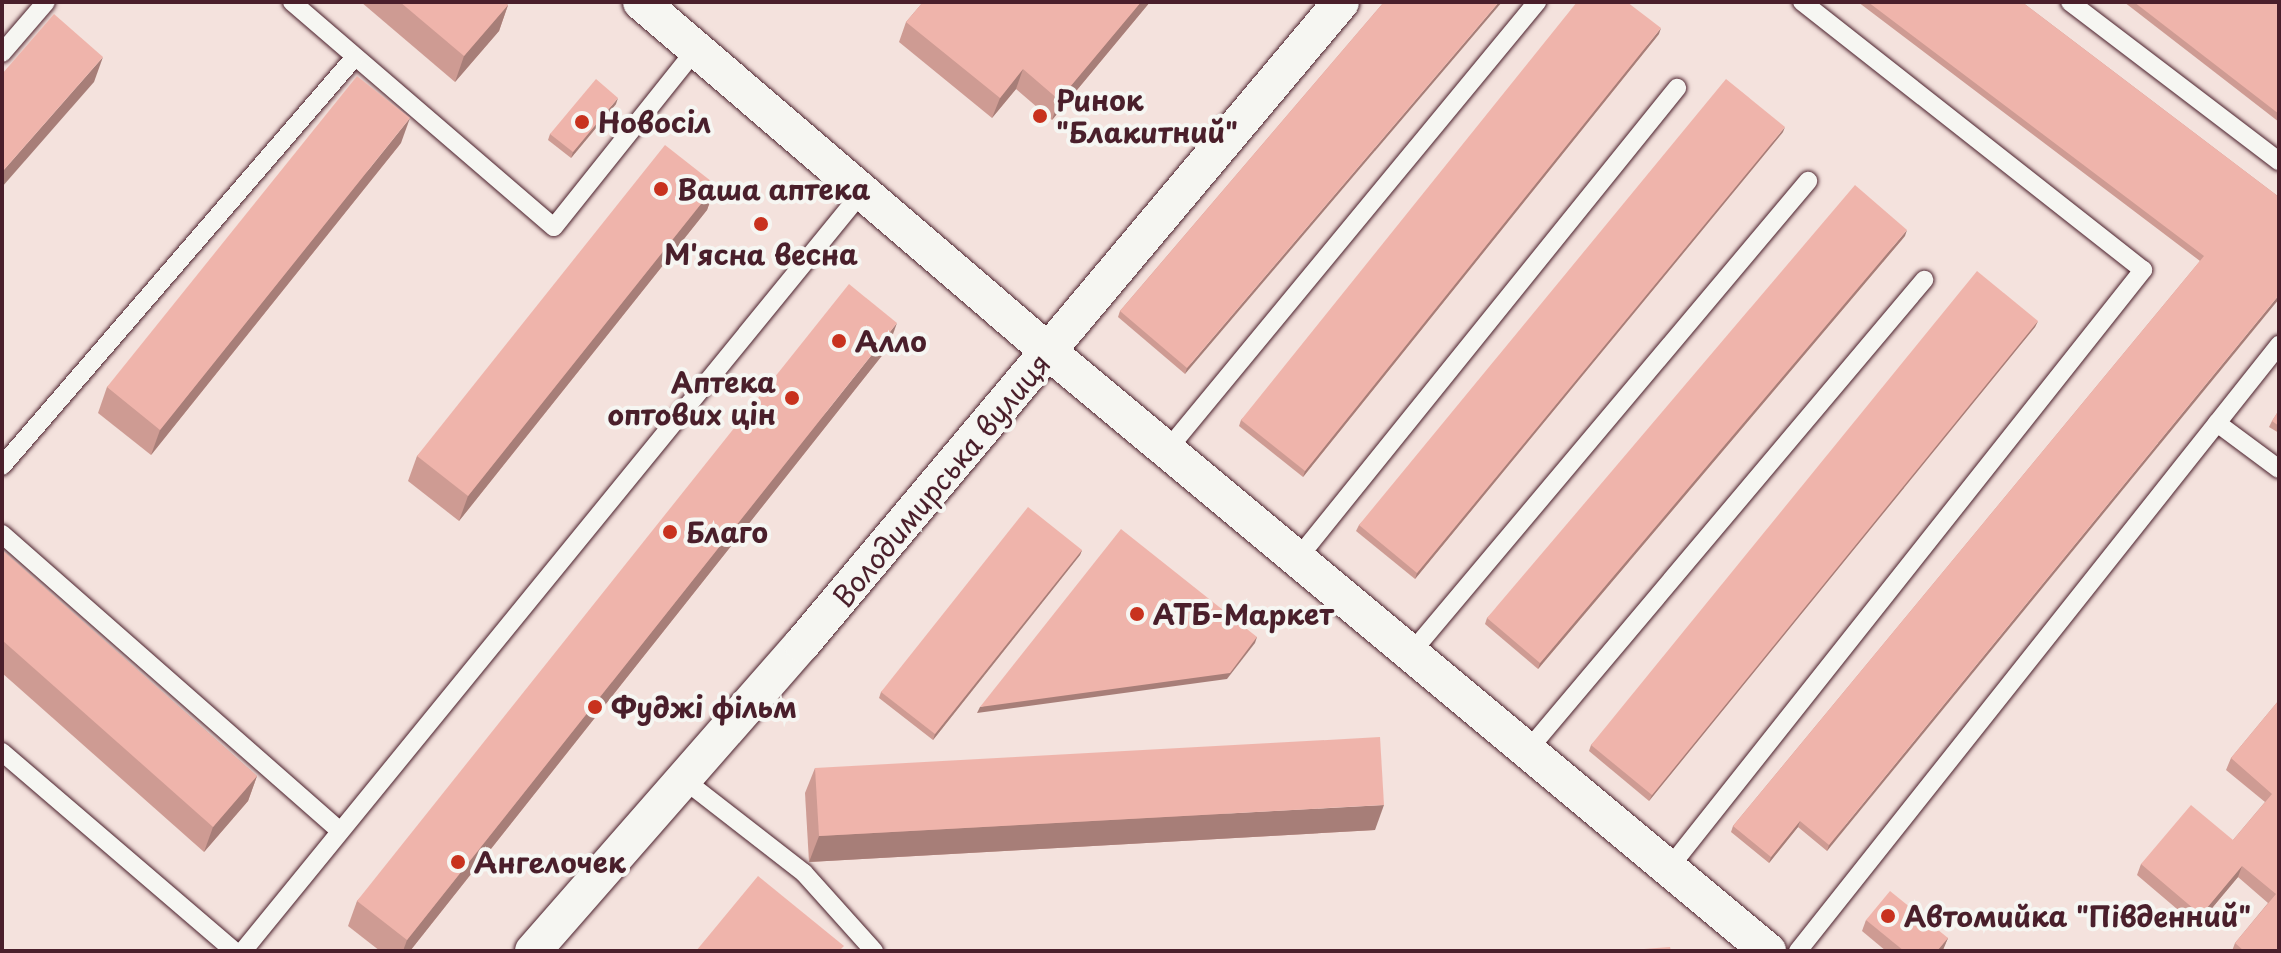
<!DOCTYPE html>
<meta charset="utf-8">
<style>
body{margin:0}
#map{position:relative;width:2281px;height:953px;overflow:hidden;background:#f4e2dd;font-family:"Playpen Sans",sans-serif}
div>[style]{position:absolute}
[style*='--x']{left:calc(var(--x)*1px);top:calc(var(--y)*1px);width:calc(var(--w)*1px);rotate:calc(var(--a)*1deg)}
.roads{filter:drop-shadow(0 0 2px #4a1f2b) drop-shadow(0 0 2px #4a1f2b)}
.service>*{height:18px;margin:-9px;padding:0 9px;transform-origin:9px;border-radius:9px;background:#f6f6f2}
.minor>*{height:36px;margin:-18px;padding:0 18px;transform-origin:18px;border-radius:18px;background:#f6f6f2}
.wall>*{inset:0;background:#ce9b93}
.shaded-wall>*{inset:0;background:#a77e78}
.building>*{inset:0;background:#efb4ab}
.dots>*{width:22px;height:22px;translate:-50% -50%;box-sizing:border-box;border:4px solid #f6f6f2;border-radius:50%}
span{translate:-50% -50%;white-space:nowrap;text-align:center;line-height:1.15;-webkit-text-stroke:8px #f6f6f2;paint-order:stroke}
.poi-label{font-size:28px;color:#4a1f2b;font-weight:700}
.left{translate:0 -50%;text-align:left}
.right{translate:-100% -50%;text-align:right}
.street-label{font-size:28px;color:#4a1f2b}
.frame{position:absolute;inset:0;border:4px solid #4a1f2b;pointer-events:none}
</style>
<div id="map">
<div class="roads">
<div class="service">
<div style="--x:292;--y:2;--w:345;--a:40.7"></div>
<div style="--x:554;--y:227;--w:228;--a:-51.4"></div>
<div style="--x:2070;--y:2;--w:263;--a:37.3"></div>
<div style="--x:2;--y:53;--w:67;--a:-49.2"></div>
<div style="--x:2217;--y:423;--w:77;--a:36.6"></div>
<div style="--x:1168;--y:449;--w:580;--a:-50.46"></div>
<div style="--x:2;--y:466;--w:539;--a:-49.21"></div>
<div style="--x:2;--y:534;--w:450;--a:41.3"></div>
<div style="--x:1298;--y:558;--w:604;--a:-51.12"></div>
<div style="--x:1411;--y:653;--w:617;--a:-49.93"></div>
<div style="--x:1528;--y:750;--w:615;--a:-49.88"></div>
<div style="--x:2;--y:752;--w:306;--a:40.6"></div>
<div style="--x:683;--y:779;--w:153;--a:37.8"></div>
<div style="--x:804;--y:873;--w:105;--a:48.1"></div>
<div style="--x:1670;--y:867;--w:762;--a:-51.61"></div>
<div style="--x:2143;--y:270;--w:434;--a:-141.8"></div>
<div style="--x:243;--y:951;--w:979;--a:-50.8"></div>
<div style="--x:1798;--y:951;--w:774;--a:-51.56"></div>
</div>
<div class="minor">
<div style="--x:641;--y:2;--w:538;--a:40.62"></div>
<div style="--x:1049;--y:352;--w:936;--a:39.8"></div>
<div style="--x:533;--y:951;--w:408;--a:-48.8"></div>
<div style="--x:802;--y:644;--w:838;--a:-49.98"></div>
</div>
</div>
<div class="wall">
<div style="clip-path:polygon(361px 2px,504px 2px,508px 5px,499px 31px,455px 82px)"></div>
<div style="clip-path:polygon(923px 2px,1150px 2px,1052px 120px,1016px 89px,992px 118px,899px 42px,906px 22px)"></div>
<div style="clip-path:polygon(1384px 2px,1185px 374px,1118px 317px,1120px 311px)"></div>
<div style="clip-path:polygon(1858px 2px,2022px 2px,2279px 197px,1827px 851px,1798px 827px,1769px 863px,1731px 832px,1733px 826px,2200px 261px)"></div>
<div style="clip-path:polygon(2124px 2px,2279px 2px,2279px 122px)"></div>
<div style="clip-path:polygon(1659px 34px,1303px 477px,1239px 426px,1241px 420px)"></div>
<div style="clip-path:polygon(616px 104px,571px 158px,548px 140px,550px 134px)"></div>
<div style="clip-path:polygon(1783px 132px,1415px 579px,1356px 531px,1359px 525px)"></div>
<div style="clip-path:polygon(401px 143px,151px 455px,98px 413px,107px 387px)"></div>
<div style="clip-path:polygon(716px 185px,707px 210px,459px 521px,408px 481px,417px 456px)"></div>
<div style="clip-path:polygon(1905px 236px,1538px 669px,1485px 624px,1487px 618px)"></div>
<div style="clip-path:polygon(2038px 321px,2035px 327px,1649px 801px,1589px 751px,1591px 745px)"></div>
<div style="clip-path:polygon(888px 348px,410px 951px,380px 951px,348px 926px,357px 901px)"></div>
<div style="clip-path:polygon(2279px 410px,2279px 433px,2269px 427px,2272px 421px)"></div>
<div style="clip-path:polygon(2px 550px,257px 776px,248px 801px,204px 852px,2px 673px)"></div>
<div style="clip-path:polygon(1082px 550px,1080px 555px,933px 740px,879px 698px,881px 692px)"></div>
<div style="clip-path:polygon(2279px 700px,2279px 951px,2232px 951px,2235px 943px,2268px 903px,2238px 877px,2197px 926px,2137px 875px,2141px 864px,2233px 840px,2265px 802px,2226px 770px,2231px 758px)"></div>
<div style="clip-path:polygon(815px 768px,1375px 830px,809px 862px,805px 793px)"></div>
<div style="clip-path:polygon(1866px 920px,1948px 938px,1942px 951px,1886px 951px,1862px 931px)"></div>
</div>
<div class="shaded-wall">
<div style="clip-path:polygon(1141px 2px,1150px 2px,1052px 120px,1059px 100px)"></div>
<div style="clip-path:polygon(1499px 2px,1502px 2px,1185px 374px,1187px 368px)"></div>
<div style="clip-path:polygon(508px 5px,499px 31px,455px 82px,464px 56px)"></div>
<div style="clip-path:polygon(1661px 28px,1659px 34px,1303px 477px,1305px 471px)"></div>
<div style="clip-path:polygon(103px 57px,94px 82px,2px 187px,2px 172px)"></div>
<div style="clip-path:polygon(1023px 69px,1016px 89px,992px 118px,1000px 98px)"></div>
<div style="clip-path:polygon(618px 98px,616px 104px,571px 158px,573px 152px)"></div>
<div style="clip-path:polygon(410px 118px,401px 143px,151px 455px,160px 430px)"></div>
<div style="clip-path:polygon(1785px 127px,1783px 132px,1415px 579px,1417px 573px)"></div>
<div style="clip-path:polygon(716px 185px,707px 210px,459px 521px,468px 496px)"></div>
<div style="clip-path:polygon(1907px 230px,1905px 236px,1538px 669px,1540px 663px)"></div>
<div style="clip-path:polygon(2279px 295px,2279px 299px,1827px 851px,1829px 845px)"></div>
<div style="clip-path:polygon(2038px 321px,2035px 327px,1649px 801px,1652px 795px)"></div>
<div style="clip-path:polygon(897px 323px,888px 348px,410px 951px,403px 951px,407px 940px)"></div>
<div style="clip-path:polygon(1082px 550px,1080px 555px,933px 740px,935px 734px)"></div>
<div style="clip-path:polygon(1257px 637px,1255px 643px,1227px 679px,977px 713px,980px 707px)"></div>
<div style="clip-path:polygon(257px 776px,248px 801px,204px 852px,213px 827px)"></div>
<div style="clip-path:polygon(1384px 805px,1375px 830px,809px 862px,819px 836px)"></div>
<div style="clip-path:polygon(1800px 821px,1798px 827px,1769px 863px,1771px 857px)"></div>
<div style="clip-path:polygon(2242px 866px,2238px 877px,2197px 926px,2201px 915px)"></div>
<div style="clip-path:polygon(1948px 938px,1943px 950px,1942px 951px,1937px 951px)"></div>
</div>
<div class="building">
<div style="clip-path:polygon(400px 2px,504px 2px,508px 5px,464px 56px)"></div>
<div style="clip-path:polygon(923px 2px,1141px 2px,1059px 100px,1023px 69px,1000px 98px,906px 22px)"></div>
<div style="clip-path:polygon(1384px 2px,1499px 2px,1187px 368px,1120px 311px)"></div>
<div style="clip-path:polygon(1577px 2px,1627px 2px,1661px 28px,1305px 471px,1241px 420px)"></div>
<div style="clip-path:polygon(1868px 2px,2022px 2px,2279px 197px,2279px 295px,1829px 845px,1800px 821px,1771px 857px,1733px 826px,2204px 256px)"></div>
<div style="clip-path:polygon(2134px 2px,2279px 2px,2279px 114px)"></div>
<div style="clip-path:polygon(54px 14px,103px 57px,2px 172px,2px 74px)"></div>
<div style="clip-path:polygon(357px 76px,410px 118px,160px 430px,107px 387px)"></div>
<div style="clip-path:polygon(596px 79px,618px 98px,573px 152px,550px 134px)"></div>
<div style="clip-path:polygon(1726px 79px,1785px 127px,1417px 573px,1359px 525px)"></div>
<div style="clip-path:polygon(665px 145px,716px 185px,468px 496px,417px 456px)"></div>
<div style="clip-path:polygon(1855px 185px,1907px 230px,1540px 663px,1487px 618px)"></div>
<div style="clip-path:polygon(1977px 271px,2038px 321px,1652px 795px,1591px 745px)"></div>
<div style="clip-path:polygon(849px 284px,897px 323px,407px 940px,357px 901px)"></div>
<div style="clip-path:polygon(2279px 410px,2279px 426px,2272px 421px)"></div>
<div style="clip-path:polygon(1028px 507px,1082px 550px,935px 734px,881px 692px)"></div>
<div style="clip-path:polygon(1121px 529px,1257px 637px,1230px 673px,980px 707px)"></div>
<div style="clip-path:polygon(2px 550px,257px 776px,213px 827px,2px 640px)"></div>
<div style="clip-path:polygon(2279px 700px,2279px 951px,2244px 951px,2235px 943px,2276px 894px,2242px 866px,2201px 915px,2141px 864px,2191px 805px,2233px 840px,2272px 794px,2231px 758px)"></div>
<div style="clip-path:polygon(1380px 737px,1384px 805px,819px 836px,815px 768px)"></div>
<div style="clip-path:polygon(758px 876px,844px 946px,839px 951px,696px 951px)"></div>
<div style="clip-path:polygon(1890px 891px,1948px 938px,1937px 951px,1904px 951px,1866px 920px)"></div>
<div style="clip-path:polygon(1670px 947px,1671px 951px,1618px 951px)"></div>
</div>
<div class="dots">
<div style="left:1040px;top:116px;background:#c8321e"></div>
<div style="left:582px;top:122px;background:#c8321e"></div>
<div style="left:661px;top:189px;background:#c8321e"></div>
<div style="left:761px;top:224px;background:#c8321e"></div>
<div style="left:839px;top:341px;background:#c8321e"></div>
<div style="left:792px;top:398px;background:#c8321e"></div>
<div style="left:670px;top:532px;background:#c8321e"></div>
<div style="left:1137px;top:614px;background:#c8321e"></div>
<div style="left:595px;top:707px;background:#c8321e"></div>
<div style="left:458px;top:862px;background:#c8321e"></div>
<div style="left:1888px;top:916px;background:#c8321e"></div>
</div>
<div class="poi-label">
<span class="left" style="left:1056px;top:116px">Ринок<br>"Блакитний"</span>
<span class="left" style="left:598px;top:122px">Новосіл</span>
<span class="left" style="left:677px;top:189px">Ваша аптека</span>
<span style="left:761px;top:254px">М'ясна весна</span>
<span class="left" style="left:855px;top:341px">Алло</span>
<span class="right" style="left:776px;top:398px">Аптека<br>оптових цін</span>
<span class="left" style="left:686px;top:532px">Благо</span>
<span class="left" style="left:1153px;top:614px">АТБ-Маркет</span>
<span class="left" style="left:611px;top:707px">Фуджі фільм</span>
<span class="left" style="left:474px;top:862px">Ангелочек</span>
<span class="left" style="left:1904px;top:916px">Автомийка "Південний"</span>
</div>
<div class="street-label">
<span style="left:941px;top:480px;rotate:-50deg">Володимирська вулиця</span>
</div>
<div class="frame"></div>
</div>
